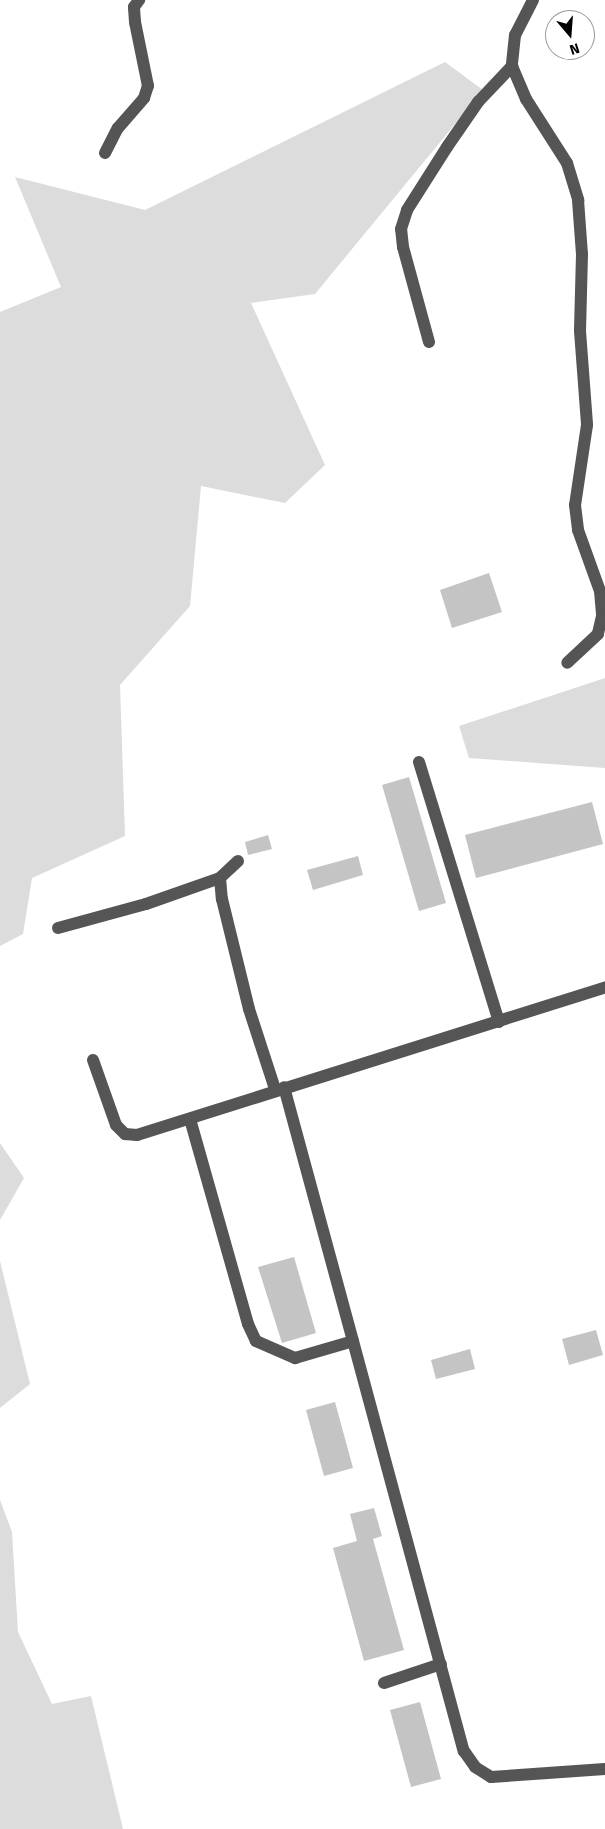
<!DOCTYPE html>
<style>
body{margin:0}
#map{position:relative;width:605px;height:1829px;overflow:hidden;background:#fff;font-family:"Fira Sans",sans-serif}
div>[style]{position:absolute}
[style*='--x']{left:calc(var(--x)*1px);top:calc(var(--y)*1px);width:calc(var(--w)*1px);rotate:calc(var(--a)*1deg)}
.green>*{inset:0;background:#dcdcdc}
.building>*{inset:0;background:#c4c4c4}
.minor>*{height:12px;margin:-6px;padding:0 6px;transform-origin:6px;border-radius:6px;background:#555}
span{translate:-50% -50%;white-space:nowrap;text-align:center;line-height:1.15;-webkit-text-stroke:4px #fff;paint-order:stroke}
.north{position:absolute;left:545px;top:10px;width:50px;height:50px;box-sizing:border-box;background:#fff;border:1px solid #999;border-radius:50%;rotate:162deg;font-size:14px;font-weight:700;line-height:20px;text-align:center;color:#000}
.north::after{content:'';display:block;margin:auto;width:18px;height:22px;background:#000;clip-path:polygon(50% 0,100% 100%,50% 72%,0 100%)}
</style>
<div id="map">
<div class="green">
<div style="clip-path:polygon(445px 62px,483px 90px,315px 294px,251px 303px,325px 465px,285px 503px,201px 486px,190px 606px,120px 685px,125px 836px,32px 878px,23px 934px,0 946px,0 312px,61px 287px,15px 177px,145px 210px)"></div>
<div style="clip-path:polygon(605px 678px,605px 768px,469px 758px,459px 726px)"></div>
<div style="clip-path:polygon(0 1143px,24px 1178px,0 1220px)"></div>
<div style="clip-path:polygon(0 1261px,30px 1384px,0 1408px)"></div>
<div style="clip-path:polygon(0 1500px,12px 1532px,18px 1632px,52px 1704px,91px 1696px,123px 1829px,0 1829px)"></div>
</div>
<div class="building">
<div style="clip-path:polygon(489px 573px,502px 612px,452px 628px,440px 590px)"></div>
<div style="clip-path:polygon(409px 777px,446px 903px,419px 911px,382px 785px)"></div>
<div style="clip-path:polygon(592px 802px,603px 844px,476px 878px,465px 835px)"></div>
<div style="clip-path:polygon(268px 835px,272px 849px,248px 855px,245px 842px)"></div>
<div style="clip-path:polygon(358px 856px,363px 875px,313px 890px,307px 870px)"></div>
<div style="clip-path:polygon(294px 1257px,316px 1333px,282px 1343px,258px 1267px)"></div>
<div style="clip-path:polygon(596px 1330px,603px 1355px,569px 1365px,562px 1339px)"></div>
<div style="clip-path:polygon(470px 1349px,475px 1369px,436px 1379px,431px 1360px)"></div>
<div style="clip-path:polygon(335px 1402px,353px 1468px,324px 1476px,306px 1410px)"></div>
<div style="clip-path:polygon(374px 1508px,382px 1536px,373px 1539px,404px 1650px,364px 1661px,333px 1548px,357px 1541px,350px 1514px)"></div>
<div style="clip-path:polygon(420px 1702px,441px 1779px,411px 1787px,390px 1710px)"></div>
</div>
<div class="minor">
<div style="--x:533;--y:0;--w:39;--a:117"></div>
<div style="--x:515;--y:35;--w:31;--a:96"></div>
<div style="--x:512;--y:66;--w:36;--a:67"></div>
<div style="--x:526;--y:99;--w:76;--a:57.4"></div>
<div style="--x:567;--y:163;--w:39;--a:73"></div>
<div style="--x:578;--y:200;--w:54;--a:85.8"></div>
<div style="--x:582;--y:254;--w:77;--a:91.5"></div>
<div style="--x:580;--y:331;--w:94;--a:85.7"></div>
<div style="--x:587;--y:425;--w:81;--a:98.5"></div>
<div style="--x:575;--y:505;--w:25;--a:83"></div>
<div style="--x:578;--y:530;--w:65;--a:70.2"></div>
<div style="--x:600;--y:591;--w:25;--a:85"></div>
<div style="--x:602;--y:616;--w:18;--a:103"></div>
<div style="--x:598;--y:634;--w:42;--a:136.9"></div>
<div style="--x:105;--y:153;--w:28;--a:-63"></div>
<div style="--x:118;--y:128;--w:40;--a:-49"></div>
<div style="--x:144;--y:98;--w:13;--a:-72"></div>
<div style="--x:148;--y:86;--w:65;--a:-101.5"></div>
<div style="--x:135;--y:22;--w:15;--a:-94"></div>
<div style="--x:134;--y:7;--w:9;--a:-54"></div>
<div style="--x:429;--y:342;--w:98;--a:-105.3"></div>
<div style="--x:403;--y:247;--w:18;--a:-96"></div>
<div style="--x:401;--y:229;--w:20;--a:-72"></div>
<div style="--x:407;--y:210;--w:75;--a:-57.6"></div>
<div style="--x:447;--y:147;--w:55;--a:-55.4"></div>
<div style="--x:478;--y:102;--w:50;--a:-46.6"></div>
<div style="--x:419;--y:762;--w:272;--a:72.9"></div>
<div style="--x:238;--y:861;--w:25;--a:137"></div>
<div style="--x:220;--y:878;--w:21;--a:85"></div>
<div style="--x:222;--y:899;--w:113;--a:76.2"></div>
<div style="--x:249;--y:1009;--w:84;--a:72"></div>
<div style="--x:58;--y:928;--w:91;--a:-15.3"></div>
<div style="--x:146;--y:904;--w:78;--a:-19.4"></div>
<div style="--x:93;--y:1060;--w:69;--a:70.5"></div>
<div style="--x:116;--y:1125;--w:13;--a:45"></div>
<div style="--x:125;--y:1134;--w:12;--a:5"></div>
<div style="--x:137;--y:1135;--w:491;--a:-17.5"></div>
<div style="--x:190;--y:1119;--w:213;--a:74.2"></div>
<div style="--x:248;--y:1324;--w:19;--a:65"></div>
<div style="--x:256;--y:1341;--w:43;--a:23.6"></div>
<div style="--x:295;--y:1358;--w:60;--a:-16.3"></div>
<div style="--x:353;--y:1341;--w:263;--a:-105.2"></div>
<div style="--x:353;--y:1341;--w:425;--a:74.9"></div>
<div style="--x:464;--y:1751;--w:19;--a:55"></div>
<div style="--x:475;--y:1767;--w:19;--a:32"></div>
<div style="--x:491;--y:1777;--w:114;--a:-4"></div>
<div style="--x:384;--y:1683;--w:60;--a:-18.4"></div>
</div>
<div class="north">N</div>
</div>
